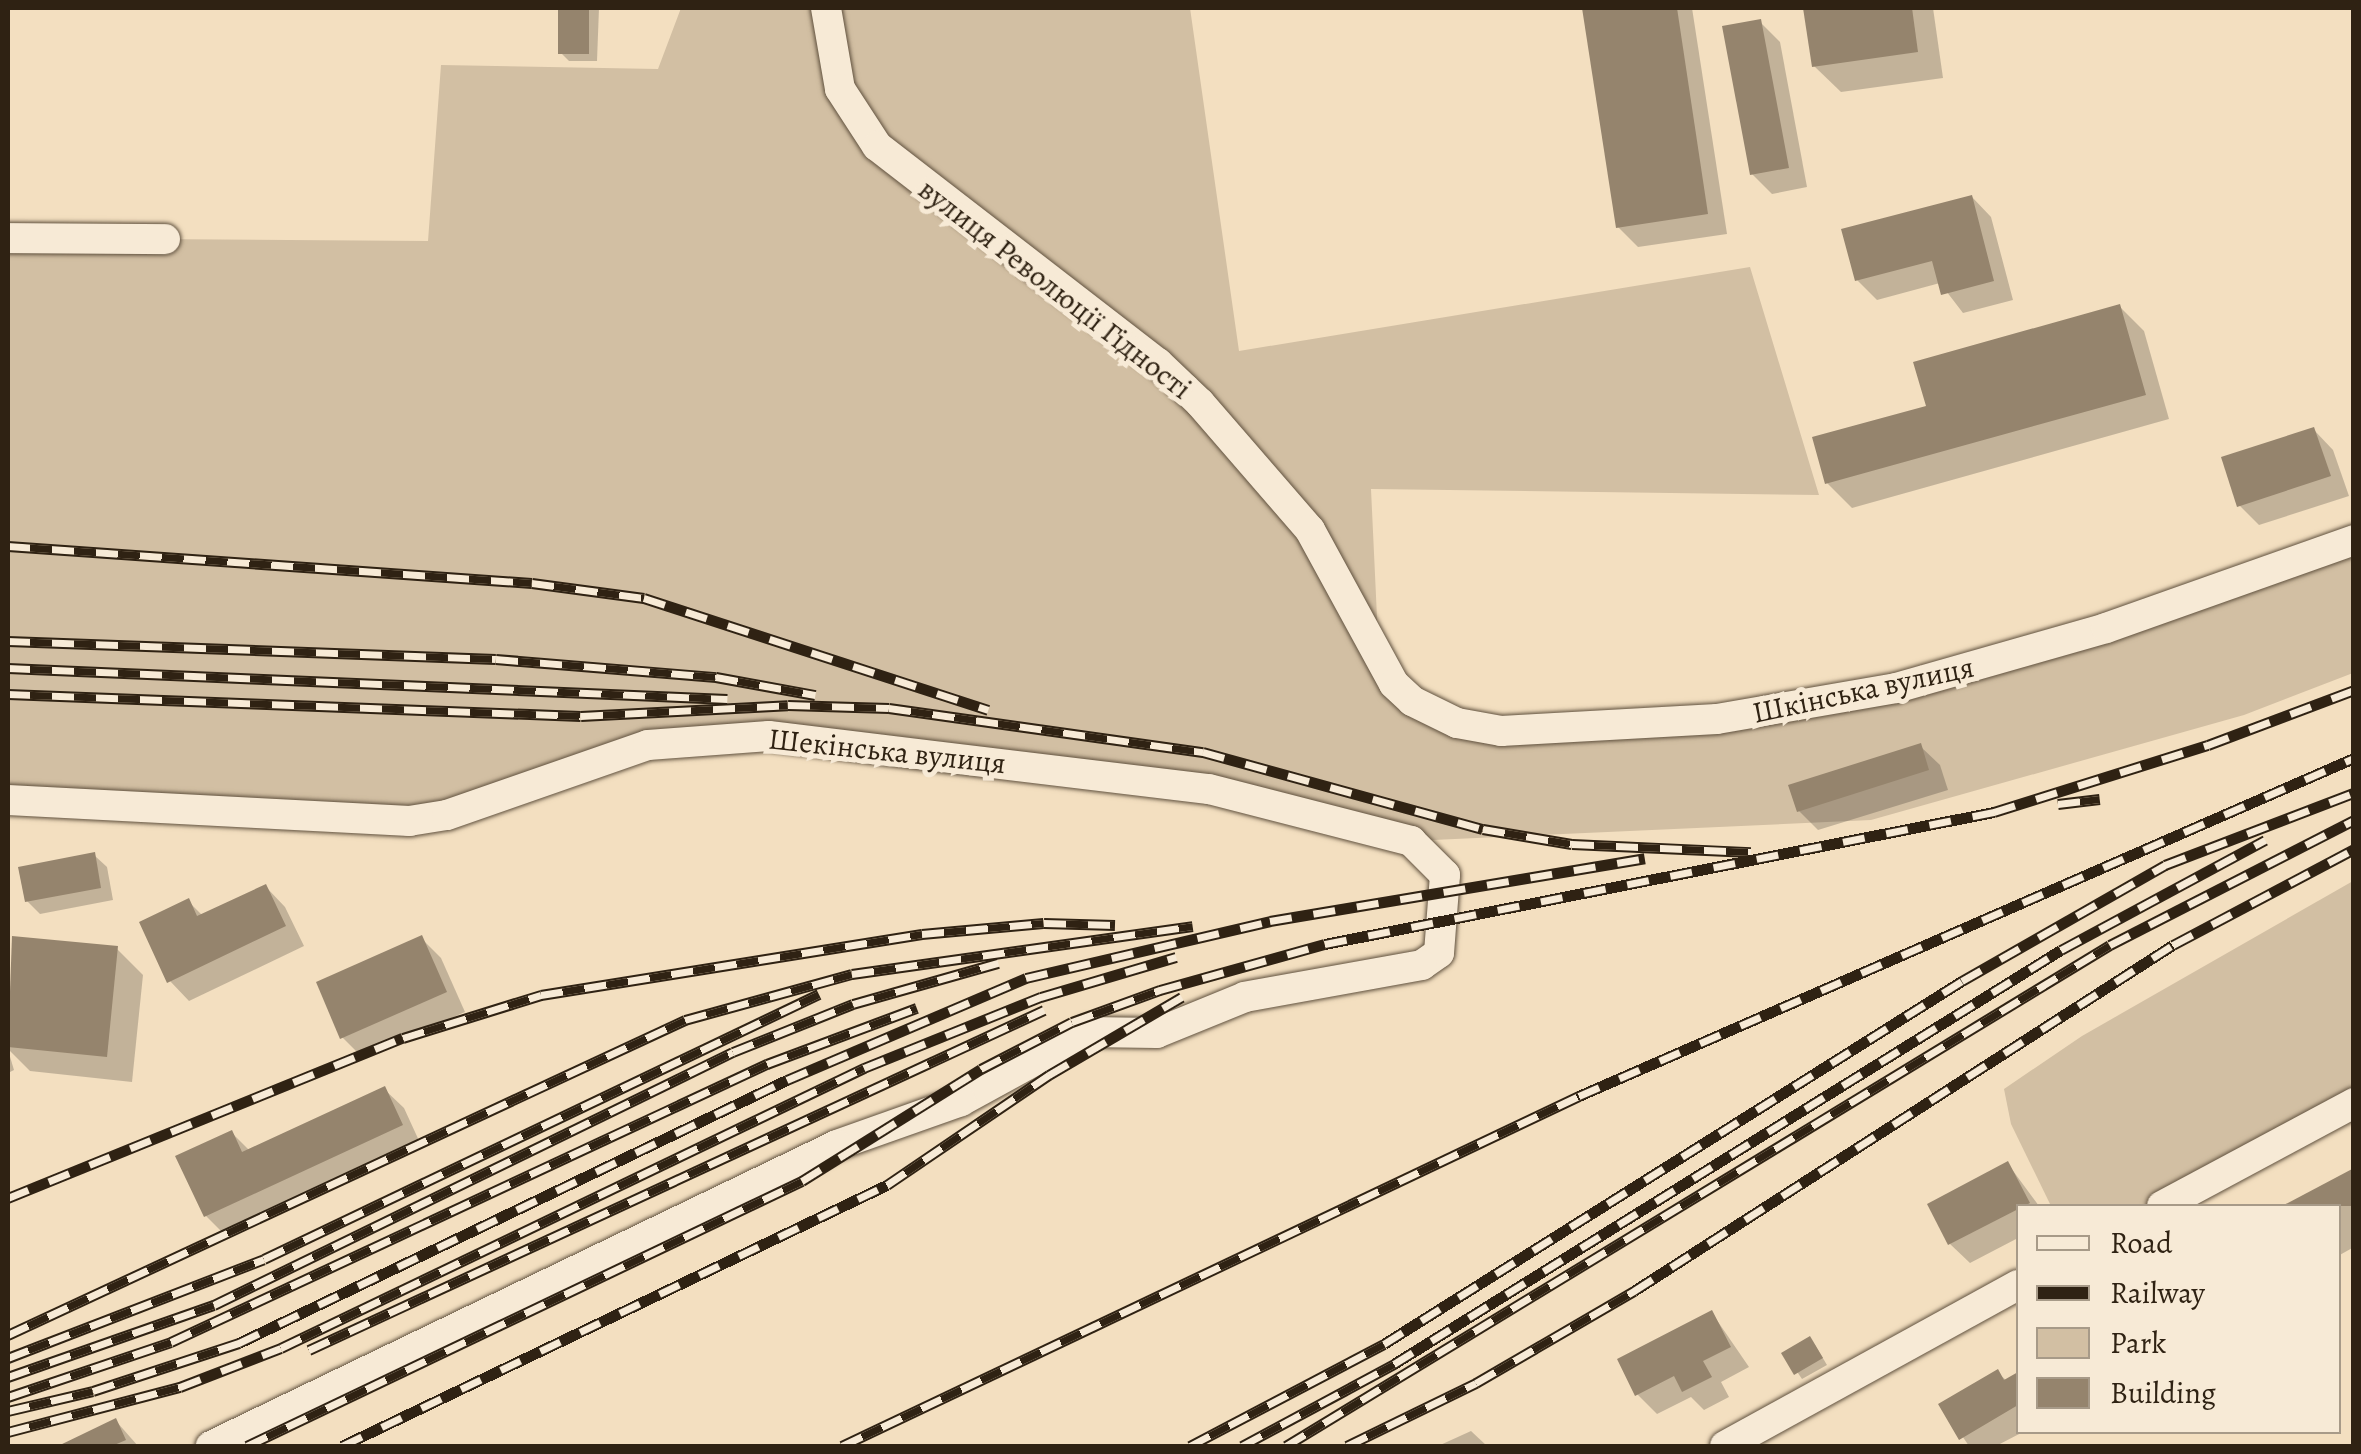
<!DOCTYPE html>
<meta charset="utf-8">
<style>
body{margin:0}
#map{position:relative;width:2361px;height:1454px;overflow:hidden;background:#f3dfc0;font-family:Alegreya,serif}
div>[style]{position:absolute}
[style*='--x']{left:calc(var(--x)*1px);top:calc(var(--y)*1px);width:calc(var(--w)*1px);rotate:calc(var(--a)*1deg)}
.green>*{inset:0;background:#d2bfa3}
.shadow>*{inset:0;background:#0003}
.building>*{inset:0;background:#95846d}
.roads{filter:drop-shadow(0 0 2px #60513e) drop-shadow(0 0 2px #60513e)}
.street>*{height:30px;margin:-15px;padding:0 15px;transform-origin:15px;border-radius:15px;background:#f7ead6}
.rail>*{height:11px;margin-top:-5.5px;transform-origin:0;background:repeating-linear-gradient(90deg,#f7ead6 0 22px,#2f2213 0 44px);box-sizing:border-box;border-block:2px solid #2f2213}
span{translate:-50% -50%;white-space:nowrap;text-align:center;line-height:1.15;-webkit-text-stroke:10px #f7ead6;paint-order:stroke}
.street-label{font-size:30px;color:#2f2213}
.frame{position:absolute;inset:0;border:10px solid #2f2213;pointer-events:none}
.legend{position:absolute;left:2016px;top:1204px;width:325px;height:230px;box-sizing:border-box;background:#f7ead6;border:2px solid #a79a88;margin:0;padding:12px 18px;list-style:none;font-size:30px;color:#2f2213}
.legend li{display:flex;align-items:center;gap:20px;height:50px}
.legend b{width:50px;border:2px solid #a79a88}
</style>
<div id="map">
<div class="green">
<div style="clip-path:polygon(681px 8px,1190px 8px,1239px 351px,1750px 267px,1819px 495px,1371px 489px,1379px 660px,1457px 723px,1752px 716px,2353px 540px,2353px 673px,2244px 715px,1871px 820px,1411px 841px,1209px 789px,769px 736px,648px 745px,447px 815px,8px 800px,8px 238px,428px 241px,441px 65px,658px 69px)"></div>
<div style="clip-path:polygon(2353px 881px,2353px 1103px,2162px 1206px,2051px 1206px,2011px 1124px,2004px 1089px,2082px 1036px)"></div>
</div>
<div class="shadow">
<div style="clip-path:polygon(559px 8px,599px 8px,597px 61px,569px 61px,561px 53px)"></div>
<div style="clip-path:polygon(1585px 8px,1692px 8px,1727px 234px,1638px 247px,1618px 227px)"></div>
<div style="clip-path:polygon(1806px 8px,1933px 8px,1943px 78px,1841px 92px,1814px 66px)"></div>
<div style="clip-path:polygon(1760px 22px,1780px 42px,1807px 187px,1772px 194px,1752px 174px)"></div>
<div style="clip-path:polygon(1972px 197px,1991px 217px,2013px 300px,1963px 313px,1940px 283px,1877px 300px,1857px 280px)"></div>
<div style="clip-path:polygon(2119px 306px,2144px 331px,2169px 419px,1852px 508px,1827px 483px,1929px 408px)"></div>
<div style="clip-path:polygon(2314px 430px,2333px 450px,2349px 496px,2259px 525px,2239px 505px)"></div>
<div style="clip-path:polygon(1920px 746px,1940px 765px,1948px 790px,1818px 830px,1799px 811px)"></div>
<div style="clip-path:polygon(94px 855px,107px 867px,113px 900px,40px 914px,27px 901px)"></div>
<div style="clip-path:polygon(266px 887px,285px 907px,304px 946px,189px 1001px,170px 981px,188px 901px,203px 916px)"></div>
<div style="clip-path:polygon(14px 938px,117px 949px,143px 975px,132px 1082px,30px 1071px,8px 1049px)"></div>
<div style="clip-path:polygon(421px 938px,441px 958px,465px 1012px,362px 1057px,342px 1037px)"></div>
<div style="clip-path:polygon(8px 1050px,14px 1070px,8px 1073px)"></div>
<div style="clip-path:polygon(384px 1089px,404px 1108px,421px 1145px,225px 1235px,206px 1216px,231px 1132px,250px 1151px)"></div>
<div style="clip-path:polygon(2008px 1164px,2039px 1206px,2018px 1206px,2018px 1238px,1970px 1263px,1950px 1244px)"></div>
<div style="clip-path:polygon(2354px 1172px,2354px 1247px,2338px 1256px,2338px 1206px,2293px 1206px)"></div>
<div style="clip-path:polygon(1712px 1313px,1749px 1367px,1721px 1382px,1729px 1397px,1704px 1410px,1691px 1397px,1657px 1414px,1637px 1394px)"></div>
<div style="clip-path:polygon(1815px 1345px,1827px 1365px,1802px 1379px,1785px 1354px)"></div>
<div style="clip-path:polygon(1997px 1372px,2007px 1381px,2018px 1375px,2023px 1432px,1996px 1446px,1969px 1446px,1941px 1405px)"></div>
<div style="clip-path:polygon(116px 1421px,138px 1446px,64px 1446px)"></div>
<div style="clip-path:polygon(1471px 1431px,1487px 1446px,1438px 1446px)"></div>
</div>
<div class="building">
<div style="clip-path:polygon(558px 8px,589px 8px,589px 54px,558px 54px)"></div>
<div style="clip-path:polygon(1582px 8px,1677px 8px,1708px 214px,1616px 228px)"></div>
<div style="clip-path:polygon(1803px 8px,1912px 8px,1918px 52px,1812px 67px)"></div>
<div style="clip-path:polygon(1761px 19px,1789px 168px,1750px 175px,1722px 26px)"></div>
<div style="clip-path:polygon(1972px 195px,1994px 281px,1941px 295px,1932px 261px,1855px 281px,1841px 229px)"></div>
<div style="clip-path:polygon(2120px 304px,2146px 395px,1825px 484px,1812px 437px,1926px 406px,1913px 362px)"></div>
<div style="clip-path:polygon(2314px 427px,2331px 476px,2237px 507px,2221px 457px)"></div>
<div style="clip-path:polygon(1921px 743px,1929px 770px,1797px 812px,1788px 785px)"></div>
<div style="clip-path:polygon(95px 852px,101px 888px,25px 902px,18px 867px)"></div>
<div style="clip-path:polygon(266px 884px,286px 926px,167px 983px,139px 922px,189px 898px,197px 916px)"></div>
<div style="clip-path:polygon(422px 935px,447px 992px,340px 1039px,316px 982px)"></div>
<div style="clip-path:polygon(12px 936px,118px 946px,107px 1057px,8px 1047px)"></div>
<div style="clip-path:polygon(385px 1086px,403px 1125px,204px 1217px,175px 1156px,232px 1130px,242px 1152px)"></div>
<div style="clip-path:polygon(2008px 1161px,2030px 1203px,1948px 1245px,1927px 1204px)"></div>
<div style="clip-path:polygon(2354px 1168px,2354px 1206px,2282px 1206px)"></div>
<div style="clip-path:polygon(1712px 1310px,1731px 1347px,1703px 1361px,1712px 1377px,1682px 1392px,1674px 1376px,1635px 1396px,1617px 1359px)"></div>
<div style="clip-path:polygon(1810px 1336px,1823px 1358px,1794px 1375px,1781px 1353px)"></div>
<div style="clip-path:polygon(1998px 1369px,2004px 1380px,2018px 1372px,2018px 1405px,1959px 1440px,1938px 1404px)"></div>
<div style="clip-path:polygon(116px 1418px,126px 1440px,112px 1446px,58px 1446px)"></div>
</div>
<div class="roads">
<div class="street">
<div style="--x:826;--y:8;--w:82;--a:80.2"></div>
<div style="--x:840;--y:89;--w:68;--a:57"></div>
<div style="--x:877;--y:146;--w:355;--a:37.7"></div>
<div style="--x:1158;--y:363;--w:58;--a:43.6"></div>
<div style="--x:1200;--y:403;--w:168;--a:49.1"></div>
<div style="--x:1310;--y:530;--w:175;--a:61.4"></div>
<div style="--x:1394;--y:684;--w:25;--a:43"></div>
<div style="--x:1412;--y:701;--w:50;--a:26.1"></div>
<div style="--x:1457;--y:723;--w:45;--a:10.3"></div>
<div style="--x:1501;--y:731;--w:216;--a:-3.2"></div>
<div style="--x:1717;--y:719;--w:182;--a:-9.8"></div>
<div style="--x:1896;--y:688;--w:218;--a:-15.9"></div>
<div style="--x:2106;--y:628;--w:263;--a:-19.5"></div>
<div style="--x:8;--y:238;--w:157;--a:0.4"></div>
<div style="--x:8;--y:800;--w:402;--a:3"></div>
<div style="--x:409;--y:821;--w:38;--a:-9"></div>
<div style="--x:447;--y:815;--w:213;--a:-19.2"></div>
<div style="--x:648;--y:745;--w:121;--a:-4.3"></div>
<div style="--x:769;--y:736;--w:443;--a:6.9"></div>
<div style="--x:1209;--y:789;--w:209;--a:14.4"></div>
<div style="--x:1411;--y:841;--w:48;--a:45"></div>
<div style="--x:1445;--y:875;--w:78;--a:94.4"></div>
<div style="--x:1439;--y:953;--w:21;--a:145"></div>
<div style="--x:1422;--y:965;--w:180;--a:169.8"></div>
<div style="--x:1245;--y:997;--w:95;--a:157.8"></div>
<div style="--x:1157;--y:1033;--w:70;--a:-179.2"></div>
<div style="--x:1087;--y:1032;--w:144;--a:151.3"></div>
<div style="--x:961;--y:1101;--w:132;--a:160.5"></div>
<div style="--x:837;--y:1145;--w:695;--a:154.32"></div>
<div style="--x:2162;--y:1206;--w:218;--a:-28.2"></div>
<div style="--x:1725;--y:1446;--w:334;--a:-28.8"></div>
</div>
</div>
<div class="rail">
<div style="--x:8;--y:546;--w:525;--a:4.04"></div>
<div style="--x:532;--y:583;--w:113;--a:7.6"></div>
<div style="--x:644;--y:598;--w:362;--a:18"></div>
<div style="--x:8;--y:641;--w:488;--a:2.1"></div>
<div style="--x:496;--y:659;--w:221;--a:4.7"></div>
<div style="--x:716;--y:677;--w:101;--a:10.3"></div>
<div style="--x:8;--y:668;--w:720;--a:2.47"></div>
<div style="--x:8;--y:694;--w:573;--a:2.2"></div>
<div style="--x:581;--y:716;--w:207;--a:-3"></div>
<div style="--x:788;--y:705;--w:101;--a:1.7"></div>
<div style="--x:889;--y:708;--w:317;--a:8"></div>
<div style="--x:1203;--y:752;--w:290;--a:15.4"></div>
<div style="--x:1483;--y:829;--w:90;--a:9.6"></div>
<div style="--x:1572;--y:844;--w:179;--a:2.6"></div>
<div style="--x:2058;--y:804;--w:42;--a:-6.8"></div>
<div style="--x:8;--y:1198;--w:426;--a:-22.1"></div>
<div style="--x:403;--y:1038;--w:145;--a:-17.3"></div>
<div style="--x:541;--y:995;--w:386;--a:-9.1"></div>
<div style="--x:922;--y:934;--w:122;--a:-5.2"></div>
<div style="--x:1044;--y:923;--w:71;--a:1.6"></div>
<div style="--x:8;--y:1335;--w:747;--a:-24.95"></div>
<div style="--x:685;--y:1020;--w:173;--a:-15.4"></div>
<div style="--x:852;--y:974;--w:344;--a:-8"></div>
<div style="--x:309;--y:1350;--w:810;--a:-24.82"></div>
<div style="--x:8;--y:1358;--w:274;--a:-21.1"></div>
<div style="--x:264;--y:1259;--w:615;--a:-25.52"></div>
<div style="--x:8;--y:1377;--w:218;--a:-19.3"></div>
<div style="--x:214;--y:1305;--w:577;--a:-25.99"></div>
<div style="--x:733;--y:1052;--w:129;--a:-21.8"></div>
<div style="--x:853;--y:1004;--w:151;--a:-15.8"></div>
<div style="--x:8;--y:1397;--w:172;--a:-18.6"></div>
<div style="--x:171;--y:1342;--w:658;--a:-25.01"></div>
<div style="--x:767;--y:1064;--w:160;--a:-20.5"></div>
<div style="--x:8;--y:1411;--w:87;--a:-13.2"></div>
<div style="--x:93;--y:1391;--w:154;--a:-18.2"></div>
<div style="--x:239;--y:1343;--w:608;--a:-25.64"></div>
<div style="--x:787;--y:1080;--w:260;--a:-23.1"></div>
<div style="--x:1026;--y:978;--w:251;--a:-13.1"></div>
<div style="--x:1270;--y:921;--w:380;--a:-9.5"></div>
<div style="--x:8;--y:1432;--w:178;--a:-14.7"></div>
<div style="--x:180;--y:1387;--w:108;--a:-21.1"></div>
<div style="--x:281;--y:1348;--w:647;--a:-25.65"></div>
<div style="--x:864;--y:1068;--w:191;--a:-21.9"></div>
<div style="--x:1041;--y:997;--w:141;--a:-16.5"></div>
<div style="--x:247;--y:1446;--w:615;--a:-25.52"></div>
<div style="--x:802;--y:1181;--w:211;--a:-32"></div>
<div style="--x:981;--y:1069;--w:102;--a:-27.3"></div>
<div style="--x:1072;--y:1022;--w:94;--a:-20"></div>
<div style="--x:1160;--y:990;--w:171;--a:-15.6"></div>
<div style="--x:1325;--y:944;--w:682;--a:-11.16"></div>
<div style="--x:1994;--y:812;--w:224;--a:-17.4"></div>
<div style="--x:2208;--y:745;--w:156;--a:-20.6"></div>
<div style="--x:342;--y:1446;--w:604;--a:-25.59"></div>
<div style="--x:887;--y:1185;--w:196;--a:-34.2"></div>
<div style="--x:1049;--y:1075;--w:154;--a:-30.4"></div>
<div style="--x:842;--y:1446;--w:816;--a:-25.4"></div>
<div style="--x:1579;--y:1096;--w:845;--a:-23.56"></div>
<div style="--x:1190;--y:1446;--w:219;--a:-27.7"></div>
<div style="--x:1384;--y:1344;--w:683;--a:-32.13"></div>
<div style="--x:1962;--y:981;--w:234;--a:-29.7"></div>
<div style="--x:2165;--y:865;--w:202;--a:-20.9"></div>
<div style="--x:1242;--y:1446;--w:173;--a:-28.3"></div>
<div style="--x:1394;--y:1364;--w:785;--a:-31.83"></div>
<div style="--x:2061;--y:950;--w:232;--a:-28.3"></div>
<div style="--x:1286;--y:1446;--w:964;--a:-31.3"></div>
<div style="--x:2110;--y:945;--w:274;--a:-27.1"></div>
<div style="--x:1347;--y:1446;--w:144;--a:-26"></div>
<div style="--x:1476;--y:1383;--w:183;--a:-30.2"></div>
<div style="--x:1634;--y:1291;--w:640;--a:-32.7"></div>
<div style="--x:2173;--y:945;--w:205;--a:-27.9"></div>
</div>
<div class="street-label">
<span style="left:1055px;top:289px;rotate:38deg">вулиця Революції Гідності</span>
<span style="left:1863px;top:690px;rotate:-12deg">Шкінська вулиця</span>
<span style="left:887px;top:751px;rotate:6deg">Шекінська вулиця</span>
</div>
<div class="frame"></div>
<ul class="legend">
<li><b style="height:12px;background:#f7ead6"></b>Road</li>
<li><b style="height:12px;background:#2f2213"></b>Railway</li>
<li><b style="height:28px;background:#d2bfa3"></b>Park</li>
<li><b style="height:28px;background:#95846d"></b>Building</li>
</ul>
</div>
